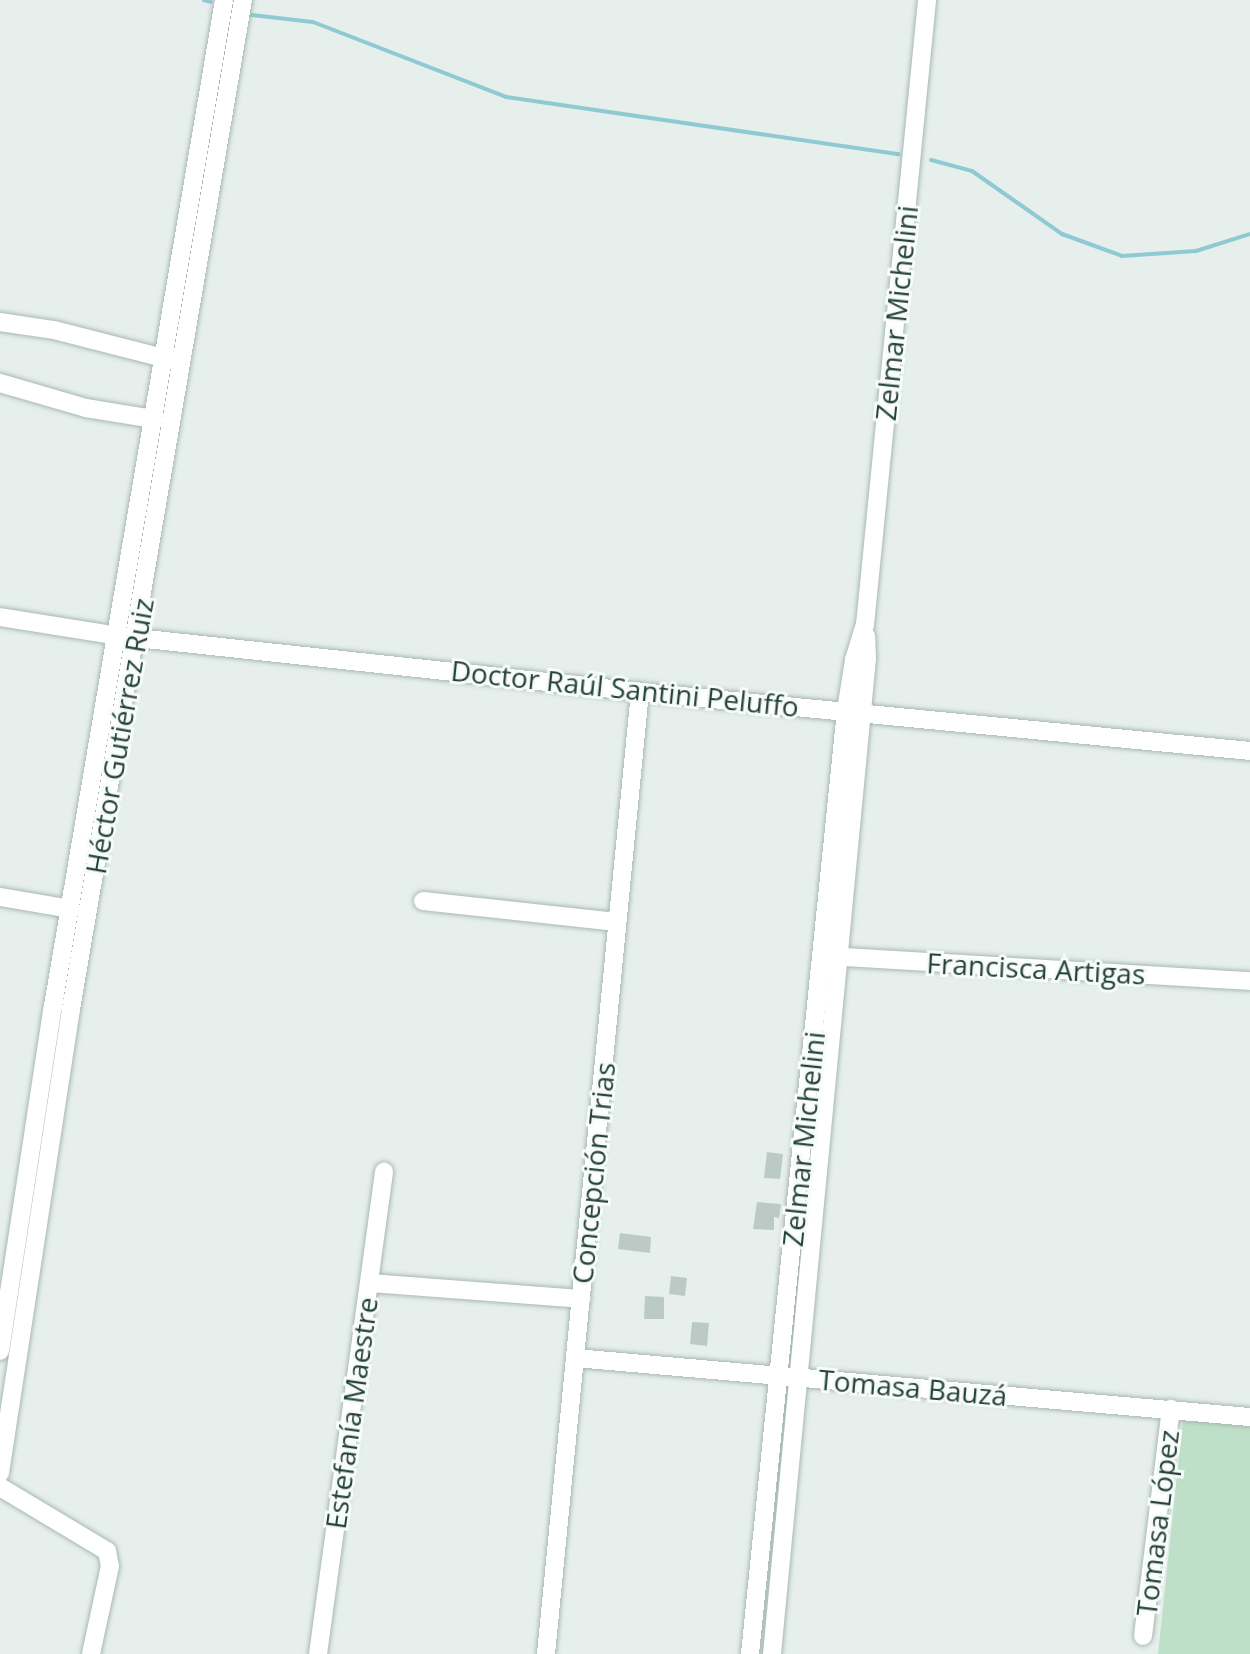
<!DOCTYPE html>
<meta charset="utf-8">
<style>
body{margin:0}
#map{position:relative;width:1250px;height:1654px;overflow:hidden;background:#e6efeb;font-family:"Open Sans",sans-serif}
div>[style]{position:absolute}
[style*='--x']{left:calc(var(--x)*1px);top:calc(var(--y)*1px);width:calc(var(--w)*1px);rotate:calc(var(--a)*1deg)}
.green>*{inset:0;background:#bfe0c8}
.stream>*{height:4px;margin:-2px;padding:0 2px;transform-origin:2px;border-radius:2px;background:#8ec9d4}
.building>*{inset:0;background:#bbcac4}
.roads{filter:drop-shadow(0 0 2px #a8b8b2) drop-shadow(0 0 2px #a8b8b2)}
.minor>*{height:18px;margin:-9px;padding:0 9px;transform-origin:9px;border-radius:9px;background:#fff}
span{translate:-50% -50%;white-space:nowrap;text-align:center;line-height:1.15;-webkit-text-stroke:6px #f7fbf9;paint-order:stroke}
.street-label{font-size:28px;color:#24423a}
</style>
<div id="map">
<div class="green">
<div style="clip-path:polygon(1183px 1419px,1250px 1425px,1250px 1654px,1158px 1654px)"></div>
</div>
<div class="stream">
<div style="--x:204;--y:0;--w:7;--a:16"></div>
<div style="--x:244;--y:14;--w:69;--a:6.6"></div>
<div style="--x:313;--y:22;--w:207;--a:21.2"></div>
<div style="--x:506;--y:97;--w:397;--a:8.3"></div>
<div style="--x:931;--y:160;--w:42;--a:15"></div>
<div style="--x:972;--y:171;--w:110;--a:35"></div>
<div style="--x:1062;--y:234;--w:64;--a:20.1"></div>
<div style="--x:1122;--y:256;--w:74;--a:-3.9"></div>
<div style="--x:1196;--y:251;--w:57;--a:-17.5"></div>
</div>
<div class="building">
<div style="clip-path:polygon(767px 1152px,783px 1154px,780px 1179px,764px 1178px)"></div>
<div style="clip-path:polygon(757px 1202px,781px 1204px,779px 1218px,774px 1217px,774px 1230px,753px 1229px)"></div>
<div style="clip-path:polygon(620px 1233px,651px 1237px,650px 1253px,618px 1249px)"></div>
<div style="clip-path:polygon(671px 1276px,687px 1278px,685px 1296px,669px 1294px)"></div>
<div style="clip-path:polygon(645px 1296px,664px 1297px,664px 1319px,644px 1319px)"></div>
<div style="clip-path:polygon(692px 1322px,709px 1323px,707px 1346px,690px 1344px)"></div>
</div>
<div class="roads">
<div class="minor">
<div style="--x:0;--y:322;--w:55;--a:8.4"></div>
<div style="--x:54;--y:330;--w:125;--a:14.4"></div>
<div style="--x:0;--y:383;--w:90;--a:16.2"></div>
<div style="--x:86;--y:408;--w:69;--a:9.2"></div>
<div style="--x:0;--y:617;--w:120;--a:9.1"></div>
<div style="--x:118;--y:636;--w:525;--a:6.12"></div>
<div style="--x:640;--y:692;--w:613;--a:5.52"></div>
<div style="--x:0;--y:897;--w:71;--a:9.7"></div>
<div style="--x:423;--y:901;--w:195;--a:6.2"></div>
<div style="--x:828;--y:956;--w:423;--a:3.4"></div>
<div style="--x:369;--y:1283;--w:213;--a:4.3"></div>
<div style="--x:0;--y:1351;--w:349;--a:-81.3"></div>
<div style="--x:53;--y:1006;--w:1020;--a:-80.35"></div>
<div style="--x:575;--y:1358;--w:678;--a:5"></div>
<div style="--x:0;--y:1473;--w:469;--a:-81.3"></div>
<div style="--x:71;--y:1009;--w:1024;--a:-80.33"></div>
<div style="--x:0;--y:1487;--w:125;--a:30.9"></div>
<div style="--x:107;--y:1551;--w:15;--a:79"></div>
<div style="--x:110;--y:1566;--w:90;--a:102.2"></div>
<div style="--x:1143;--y:1636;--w:229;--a:-83"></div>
<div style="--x:318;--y:1654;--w:487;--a:-82.2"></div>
<div style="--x:546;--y:1654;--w:967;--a:-84.42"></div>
<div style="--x:750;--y:1654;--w:949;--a:-84.19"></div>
<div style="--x:846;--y:710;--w:51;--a:-80.9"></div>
<div style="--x:854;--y:660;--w:37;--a:-73"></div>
<div style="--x:865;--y:625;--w:628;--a:-84.33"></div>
<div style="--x:772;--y:1654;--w:1000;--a:-84.55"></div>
<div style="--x:867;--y:659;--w:23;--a:-92"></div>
</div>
</div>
<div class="street-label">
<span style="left:896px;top:313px;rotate:-84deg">Zelmar Michelini</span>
<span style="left:625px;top:688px;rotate:6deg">Doctor Raúl Santini Peluffo</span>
<span style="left:119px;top:736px;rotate:-80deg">Héctor Gutiérrez Ruiz</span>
<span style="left:1036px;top:968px;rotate:3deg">Francisca Artigas</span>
<span style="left:803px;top:1139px;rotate:-84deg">Zelmar Michelini</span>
<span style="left:593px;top:1173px;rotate:-84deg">Concepción Trias</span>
<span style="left:913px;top:1387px;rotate:5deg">Tomasa Bauzá</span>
<span style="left:351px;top:1413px;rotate:-82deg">Estefanía Maestre</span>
<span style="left:1157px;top:1523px;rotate:-83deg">Tomasa López</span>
</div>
</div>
